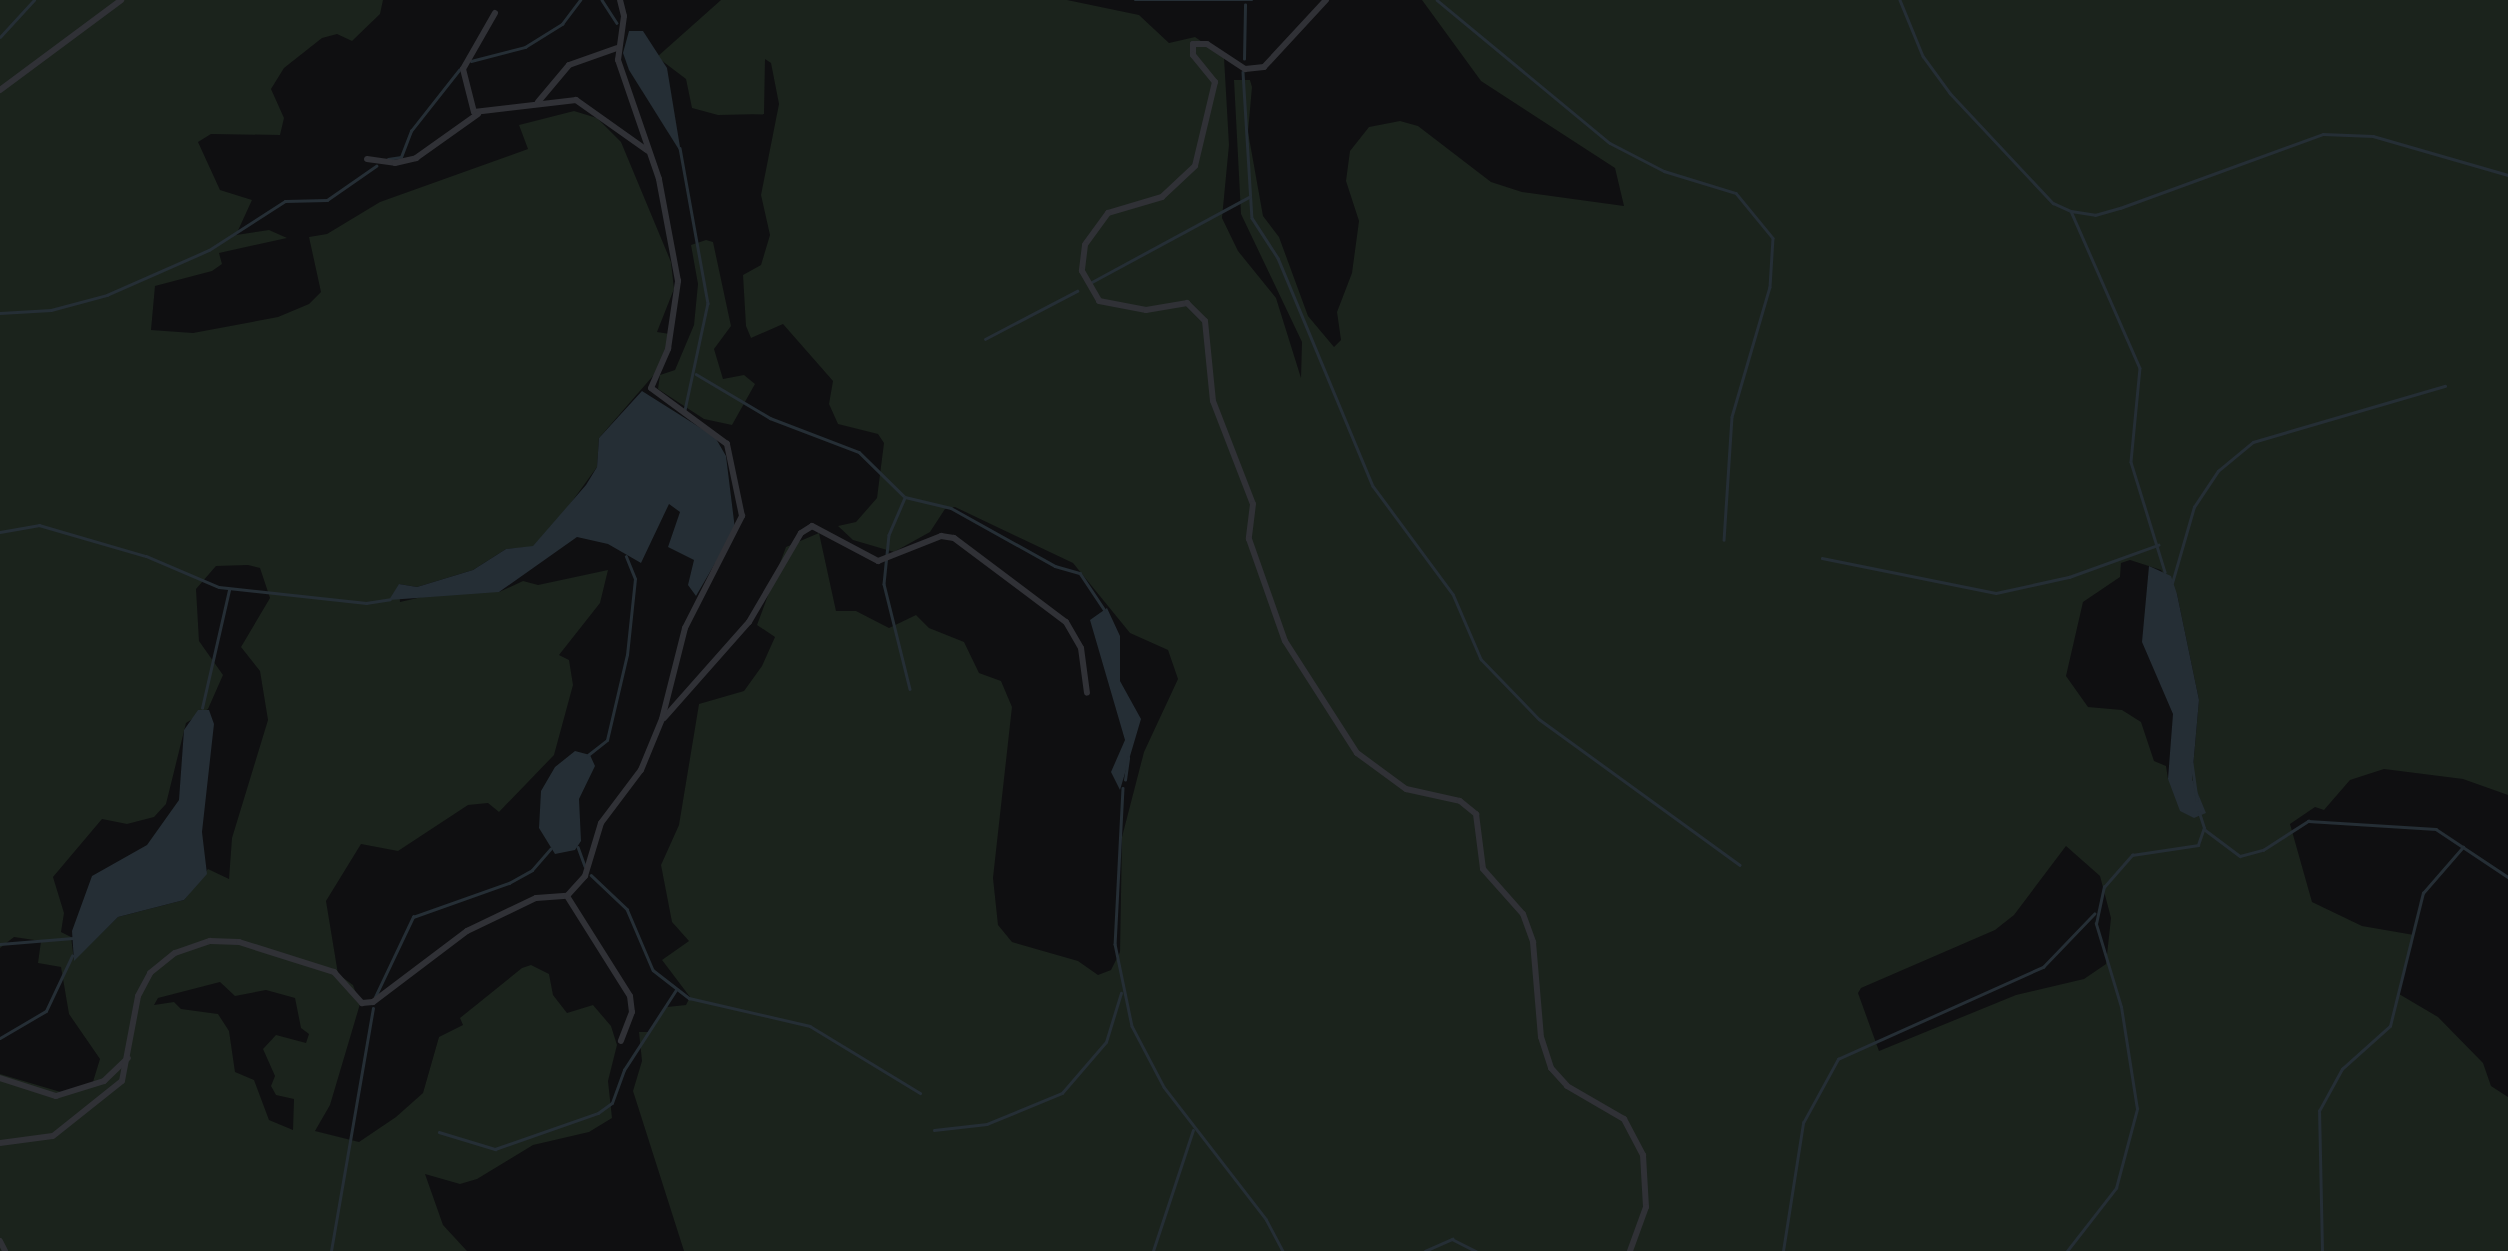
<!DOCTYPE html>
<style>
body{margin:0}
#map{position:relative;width:2508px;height:1251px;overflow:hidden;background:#0f0f11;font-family:Quicksand,sans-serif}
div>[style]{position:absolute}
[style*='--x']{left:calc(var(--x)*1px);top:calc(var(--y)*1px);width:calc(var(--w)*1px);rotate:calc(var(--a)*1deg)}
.green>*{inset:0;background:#1b231c}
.water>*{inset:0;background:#252e35}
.stream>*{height:2.5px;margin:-1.25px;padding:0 1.25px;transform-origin:1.25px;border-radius:1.25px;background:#252e35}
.street>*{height:6px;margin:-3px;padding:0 3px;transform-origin:3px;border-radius:3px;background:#303136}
span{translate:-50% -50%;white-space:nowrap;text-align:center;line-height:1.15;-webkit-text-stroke:10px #0a0a0c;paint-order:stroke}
</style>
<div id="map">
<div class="green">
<div style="clip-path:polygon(evenodd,0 0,383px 0,380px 14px,352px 41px,337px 34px,322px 38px,284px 68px,271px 89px,284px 118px,280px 135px,211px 134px,198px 142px,220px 190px,252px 200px,236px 235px,269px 230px,287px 238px,219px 253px,222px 264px,212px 271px,155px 286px,151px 330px,193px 333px,278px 317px,309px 304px,321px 292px,309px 237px,327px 234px,380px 202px,528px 149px,519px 125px,574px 111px,597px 118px,621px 142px,671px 262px,674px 289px,657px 332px,670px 334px,659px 369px,599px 438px,597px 467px,568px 507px,533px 547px,506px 549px,473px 570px,417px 587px,399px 584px,400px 602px,448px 591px,499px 592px,523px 581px,538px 585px,608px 570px,600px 603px,559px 655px,569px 660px,573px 685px,554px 755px,499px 812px,488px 803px,468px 805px,398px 851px,361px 844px,326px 901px,338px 974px,353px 985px,360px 1004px,330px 1105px,315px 1131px,359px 1142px,396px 1117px,423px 1093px,439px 1037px,463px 1025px,460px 1018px,522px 968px,531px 965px,549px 974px,553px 995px,567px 1013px,593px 1005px,611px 1026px,617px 1045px,608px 1081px,612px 1118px,589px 1132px,533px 1145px,477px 1179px,460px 1184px,425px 1174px,443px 1225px,467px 1251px,0 1251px,0 1074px,64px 1093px,92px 1085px,100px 1059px,69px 1014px,61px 967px,38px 963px,41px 941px,14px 937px,0 948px,0 0,248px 565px,260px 568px,270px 598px,241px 647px,260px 671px,268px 720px,232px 838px,229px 879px,208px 869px,184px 900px,118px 917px,74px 960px,71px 937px,61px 932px,64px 913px,53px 877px,102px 819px,127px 824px,154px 817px,166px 804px,186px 723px,208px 709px,223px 675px,199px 641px,196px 589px,216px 566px,248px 565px,0 0,220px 982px,235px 996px,266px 990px,295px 998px,301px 1028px,309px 1034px,306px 1043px,276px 1035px,263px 1049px,275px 1076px,271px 1086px,276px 1095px,294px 1099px,293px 1130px,269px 1120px,254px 1080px,235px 1072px,229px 1031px,218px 1014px,181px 1009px,174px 1002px,154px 1005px,158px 998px,220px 982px)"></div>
<div style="clip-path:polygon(evenodd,721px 0,1067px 0,1139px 15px,1169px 43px,1195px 37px,1224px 57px,1229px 145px,1222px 218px,1238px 251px,1276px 298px,1301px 378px,1302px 342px,1241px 214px,1234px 80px,1250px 80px,1252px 87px,1248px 132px,1263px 216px,1279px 237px,1308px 316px,1334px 347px,1341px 340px,1337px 312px,1352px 273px,1359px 221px,1346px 181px,1350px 151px,1369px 127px,1400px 121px,1418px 126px,1491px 182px,1522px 192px,1624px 206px,1615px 168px,1481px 81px,1422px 0,2508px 0,2508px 795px,2463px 779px,2384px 769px,2350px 780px,2324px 810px,2315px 807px,2290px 824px,2312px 902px,2362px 926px,2414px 935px,2399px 994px,2438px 1017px,2483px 1063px,2491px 1086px,2508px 1097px,2508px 1251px,684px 1251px,633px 1091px,642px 1061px,639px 1032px,649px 1032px,667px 1007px,686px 1005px,690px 997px,662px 960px,689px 941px,672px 922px,661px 865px,679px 825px,699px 704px,744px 691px,762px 666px,775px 637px,757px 625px,786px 547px,819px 533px,836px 611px,856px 611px,889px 628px,916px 615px,929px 628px,964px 642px,979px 673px,1001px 681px,1012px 707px,993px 878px,998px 925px,1012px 942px,1078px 961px,1098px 975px,1111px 970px,1120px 952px,1122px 837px,1144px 752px,1178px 679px,1168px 650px,1130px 633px,1073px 563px,955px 507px,945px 509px,930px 532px,894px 552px,853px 540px,838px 526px,856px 522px,877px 498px,884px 443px,878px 434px,838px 424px,829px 404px,833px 381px,783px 324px,751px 338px,746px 326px,743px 275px,761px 265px,770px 235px,761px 195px,779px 104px,771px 63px,765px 59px,764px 114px,718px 115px,692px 108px,686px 79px,657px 57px,721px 0,2130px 560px,2161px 570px,2177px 594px,2199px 700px,2192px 779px,2205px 813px,2168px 779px,2166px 766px,2154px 761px,2141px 722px,2122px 710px,2088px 707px,2066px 676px,2083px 602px,2120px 577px,2121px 563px,2130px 560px,721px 0,2066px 846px,2100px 876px,2111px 918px,2106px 964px,2084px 979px,2016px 995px,1879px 1051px,1858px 993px,1861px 988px,1995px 930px,2014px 915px,2066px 846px)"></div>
<div style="clip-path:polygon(706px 240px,713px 242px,731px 326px,714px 349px,723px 379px,744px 375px,755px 384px,732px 425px,704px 419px,658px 389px,660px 375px,675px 370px,694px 325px,698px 284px,691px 245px)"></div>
</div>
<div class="water">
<div style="clip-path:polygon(629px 31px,643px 31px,667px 68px,681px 153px,629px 70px,623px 53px)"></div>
<div style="clip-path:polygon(642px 391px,715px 437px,726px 456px,735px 529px,696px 596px,688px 585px,694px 560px,668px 547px,680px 512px,669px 504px,641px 563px,608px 544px,577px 537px,499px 592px,389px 600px,399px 584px,417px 587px,473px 570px,506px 549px,533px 546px,586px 485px,597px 467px,599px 438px)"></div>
<div style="clip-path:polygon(2149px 566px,2171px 576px,2177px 594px,2199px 700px,2192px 779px,2206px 813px,2194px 818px,2180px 811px,2168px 779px,2173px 714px,2142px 642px)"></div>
<div style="clip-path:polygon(1107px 608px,1120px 636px,1120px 681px,1141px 719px,1120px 790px,1111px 772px,1125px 740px,1090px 620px)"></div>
<div style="clip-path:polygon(198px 710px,209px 710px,214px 724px,202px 832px,207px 874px,184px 900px,118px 917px,74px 961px,72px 931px,92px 876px,147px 845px,179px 800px,184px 730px)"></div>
<div style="clip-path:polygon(575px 751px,590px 755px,595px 766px,579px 799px,581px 841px,575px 850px,555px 854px,539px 828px,541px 791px,555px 767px)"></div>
</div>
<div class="stream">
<div style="--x:602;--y:0;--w:27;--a:57"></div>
<div style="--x:1135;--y:0;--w:117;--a:0"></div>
<div style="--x:1437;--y:0;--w:224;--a:39.6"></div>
<div style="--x:1610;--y:143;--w:61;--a:27.4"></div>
<div style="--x:1664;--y:171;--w:75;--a:17"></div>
<div style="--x:1736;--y:193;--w:58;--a:50.6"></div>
<div style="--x:1773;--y:238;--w:49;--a:93.5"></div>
<div style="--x:1770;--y:287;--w:135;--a:106.3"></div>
<div style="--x:1732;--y:417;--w:123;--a:93.7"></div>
<div style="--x:1900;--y:0;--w:61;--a:67.7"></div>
<div style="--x:1923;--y:56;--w:46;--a:53.9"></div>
<div style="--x:1950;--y:93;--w:151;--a:46.9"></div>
<div style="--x:2053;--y:203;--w:20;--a:24"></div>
<div style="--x:2071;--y:211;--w:24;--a:9"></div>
<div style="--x:2095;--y:215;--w:26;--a:-16"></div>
<div style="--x:2120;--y:208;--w:216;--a:-20"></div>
<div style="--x:2323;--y:134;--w:50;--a:2.3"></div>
<div style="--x:2373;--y:136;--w:141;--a:16.1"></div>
<div style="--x:0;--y:37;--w:50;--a:-47.4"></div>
<div style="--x:1244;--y:59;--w:54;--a:-88.9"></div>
<div style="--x:471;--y:61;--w:56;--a:-14.5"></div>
<div style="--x:525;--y:47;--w:44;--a:-31.9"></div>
<div style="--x:562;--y:24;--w:30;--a:-53"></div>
<div style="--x:1243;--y:72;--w:146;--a:86.5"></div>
<div style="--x:1252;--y:218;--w:48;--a:57"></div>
<div style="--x:1278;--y:258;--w:247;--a:67.4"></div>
<div style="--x:1373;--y:486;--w:134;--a:53.5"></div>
<div style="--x:1453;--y:594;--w:71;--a:66.7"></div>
<div style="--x:1481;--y:659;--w:83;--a:46"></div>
<div style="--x:1539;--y:719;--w:248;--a:36"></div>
<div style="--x:680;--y:148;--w:158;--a:79.8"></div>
<div style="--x:708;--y:303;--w:109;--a:102.1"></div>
<div style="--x:388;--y:159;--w:13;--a:-9"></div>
<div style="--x:401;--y:157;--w:28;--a:-69"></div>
<div style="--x:411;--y:131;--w:78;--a:-51.8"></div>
<div style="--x:2071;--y:211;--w:171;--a:66.3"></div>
<div style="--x:2140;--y:368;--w:94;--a:95.5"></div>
<div style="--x:2131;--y:462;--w:115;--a:72.8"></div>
<div style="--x:1090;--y:283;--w:181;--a:-28.4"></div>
<div style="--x:0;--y:313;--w:51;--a:-3.4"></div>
<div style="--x:51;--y:310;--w:58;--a:-15"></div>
<div style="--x:107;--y:295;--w:111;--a:-23.8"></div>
<div style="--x:209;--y:250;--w:90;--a:-32.8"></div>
<div style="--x:285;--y:201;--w:42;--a:-1.4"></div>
<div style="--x:327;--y:200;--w:60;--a:-34.8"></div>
<div style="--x:985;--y:339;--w:104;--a:-27.6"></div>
<div style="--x:696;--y:374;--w:86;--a:30.7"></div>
<div style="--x:770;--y:418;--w:95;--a:20.9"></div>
<div style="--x:859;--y:452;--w:64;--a:44.4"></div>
<div style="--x:905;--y:497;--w:47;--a:13.4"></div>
<div style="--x:951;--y:508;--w:119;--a:29.1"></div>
<div style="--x:1055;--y:566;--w:26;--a:16"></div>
<div style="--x:1080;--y:573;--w:43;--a:56.3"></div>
<div style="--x:905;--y:498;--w:40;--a:113.4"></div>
<div style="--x:889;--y:535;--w:49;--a:95.8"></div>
<div style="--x:884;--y:584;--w:108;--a:76.1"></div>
<div style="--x:0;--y:532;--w:40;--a:-10"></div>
<div style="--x:39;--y:525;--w:111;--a:16.2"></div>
<div style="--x:146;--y:556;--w:79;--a:23"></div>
<div style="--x:219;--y:587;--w:148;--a:6.2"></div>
<div style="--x:366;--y:603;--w:24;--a:-9"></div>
<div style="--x:1822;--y:558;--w:177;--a:11.4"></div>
<div style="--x:1996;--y:593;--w:75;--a:-12.4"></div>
<div style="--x:2069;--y:577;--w:95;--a:-19.8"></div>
<div style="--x:2172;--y:583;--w:79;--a:-73.9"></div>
<div style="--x:2194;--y:507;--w:43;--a:-56.3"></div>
<div style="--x:2218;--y:471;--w:45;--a:-39.6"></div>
<div style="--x:2253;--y:442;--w:200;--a:-16.3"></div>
<div style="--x:202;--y:708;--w:121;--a:-77.1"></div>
<div style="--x:588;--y:755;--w:24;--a:-38"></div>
<div style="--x:607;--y:740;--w:87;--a:-76.8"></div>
<div style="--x:627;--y:655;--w:76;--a:-84"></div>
<div style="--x:635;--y:579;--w:24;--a:-112"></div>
<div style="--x:2192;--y:763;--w:37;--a:82"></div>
<div style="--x:1125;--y:780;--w:22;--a:-82"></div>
<div style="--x:1123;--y:788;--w:156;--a:92.9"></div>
<div style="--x:1115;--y:944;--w:84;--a:78.3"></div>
<div style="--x:1132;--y:1026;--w:69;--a:62.3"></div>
<div style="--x:1164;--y:1087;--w:167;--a:52.3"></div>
<div style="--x:1266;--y:1219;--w:36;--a:62"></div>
<div style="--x:2204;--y:829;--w:45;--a:36.9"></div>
<div style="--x:2240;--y:856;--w:24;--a:-15"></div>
<div style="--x:2263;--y:850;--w:54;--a:-32.8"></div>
<div style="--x:2308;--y:821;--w:128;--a:3.6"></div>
<div style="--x:2436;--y:829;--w:87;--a:33.7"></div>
<div style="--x:578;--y:847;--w:20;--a:70"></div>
<div style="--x:591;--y:875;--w:50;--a:43.4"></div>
<div style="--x:627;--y:909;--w:66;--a:66.9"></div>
<div style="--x:653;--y:970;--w:46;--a:37.9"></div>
<div style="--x:689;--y:998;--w:124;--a:13"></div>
<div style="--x:810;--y:1026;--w:129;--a:31.3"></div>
<div style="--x:0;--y:944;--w:73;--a:-4.7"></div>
<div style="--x:375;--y:997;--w:89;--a:-64.6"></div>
<div style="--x:413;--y:917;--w:102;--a:-19.5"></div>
<div style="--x:509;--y:883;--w:26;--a:-29"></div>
<div style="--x:532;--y:870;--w:28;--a:-49"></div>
<div style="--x:0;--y:1038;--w:53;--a:-30.4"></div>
<div style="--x:46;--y:1011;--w:61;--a:-64.7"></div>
<div style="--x:934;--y:1130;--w:53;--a:-6.5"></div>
<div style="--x:987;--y:1124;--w:81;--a:-22.5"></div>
<div style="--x:1062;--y:1093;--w:67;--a:-49.2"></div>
<div style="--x:1106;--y:1042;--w:51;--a:-73"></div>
<div style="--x:439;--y:1132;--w:59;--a:16.9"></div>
<div style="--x:495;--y:1149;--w:109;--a:-19.3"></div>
<div style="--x:598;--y:1113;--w:17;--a:-36"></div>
<div style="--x:612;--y:1103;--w:35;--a:-70"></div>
<div style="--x:624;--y:1070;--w:95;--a:-57"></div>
<div style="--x:331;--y:1251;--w:246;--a:-80.2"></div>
<div style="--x:1153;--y:1251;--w:127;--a:-71.7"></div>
<div style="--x:1425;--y:1251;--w:30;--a:-24"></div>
<div style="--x:1452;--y:1239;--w:27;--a:27"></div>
<div style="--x:1783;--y:1251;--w:130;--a:-81.1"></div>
<div style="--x:1803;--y:1123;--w:73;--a:-61.3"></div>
<div style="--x:1838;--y:1059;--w:225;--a:-24.2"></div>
<div style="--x:2043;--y:967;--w:74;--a:-46.1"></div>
<div style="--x:2067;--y:1251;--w:80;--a:-52.1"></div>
<div style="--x:2116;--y:1188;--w:82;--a:-75.1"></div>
<div style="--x:2137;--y:1109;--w:103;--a:-98.9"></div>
<div style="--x:2121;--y:1007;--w:87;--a:-106.8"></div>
<div style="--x:2096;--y:924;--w:38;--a:-78"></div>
<div style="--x:2104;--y:887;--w:43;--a:-48.8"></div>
<div style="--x:2132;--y:855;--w:67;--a:-8.6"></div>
<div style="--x:2198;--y:845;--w:18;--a:-71"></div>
<div style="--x:2204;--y:828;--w:16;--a:-108"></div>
<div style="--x:2322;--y:1251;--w:140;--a:-91.2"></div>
<div style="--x:2319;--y:1111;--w:48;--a:-61.3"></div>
<div style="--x:2342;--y:1069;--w:64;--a:-41.9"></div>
<div style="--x:2390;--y:1026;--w:137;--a:-76.1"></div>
<div style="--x:2423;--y:893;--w:61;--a:-49"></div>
</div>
<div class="street">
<div style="--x:1326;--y:0;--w:91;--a:132.8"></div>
<div style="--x:1264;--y:67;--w:19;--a:174"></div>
<div style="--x:1245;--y:69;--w:45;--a:-146.7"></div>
<div style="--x:1207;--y:44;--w:14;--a:180"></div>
<div style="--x:1193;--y:44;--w:11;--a:90"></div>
<div style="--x:1193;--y:55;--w:35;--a:51"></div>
<div style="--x:1215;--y:82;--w:86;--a:103.4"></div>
<div style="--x:1195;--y:166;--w:45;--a:136.8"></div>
<div style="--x:1162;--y:197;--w:56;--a:163.5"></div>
<div style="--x:1108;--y:213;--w:39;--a:126"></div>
<div style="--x:1085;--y:245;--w:26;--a:97"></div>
<div style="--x:1082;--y:271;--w:34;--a:60"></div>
<div style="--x:1099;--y:301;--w:48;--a:10.8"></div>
<div style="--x:1146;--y:310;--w:42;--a:-9.7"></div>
<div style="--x:1187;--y:303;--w:25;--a:45"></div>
<div style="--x:1205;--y:321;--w:80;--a:84.3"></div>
<div style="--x:1213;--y:401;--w:110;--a:68.8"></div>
<div style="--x:1253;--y:504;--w:35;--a:97"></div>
<div style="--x:1249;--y:539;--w:108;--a:70.6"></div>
<div style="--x:1285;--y:641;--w:133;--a:57.3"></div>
<div style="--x:1357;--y:753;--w:61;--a:36.3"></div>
<div style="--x:1406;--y:789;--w:55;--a:12.5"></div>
<div style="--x:1460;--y:801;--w:21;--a:39"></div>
<div style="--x:1476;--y:814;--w:55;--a:82.7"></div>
<div style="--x:1483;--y:869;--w:60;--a:48.4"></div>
<div style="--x:1523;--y:914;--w:30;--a:70"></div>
<div style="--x:1533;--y:942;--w:95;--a:85.2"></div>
<div style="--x:1541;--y:1037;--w:33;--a:72"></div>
<div style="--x:1551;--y:1068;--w:24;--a:48"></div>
<div style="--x:1567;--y:1086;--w:66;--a:30.1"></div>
<div style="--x:1624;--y:1119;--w:41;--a:62.2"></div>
<div style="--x:1643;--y:1155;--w:52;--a:86.7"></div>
<div style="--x:1646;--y:1207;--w:47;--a:110"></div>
<div style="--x:495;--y:13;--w:64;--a:119.7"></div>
<div style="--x:463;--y:69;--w:44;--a:75.7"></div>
<div style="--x:474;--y:112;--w:103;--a:-6.7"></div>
<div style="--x:576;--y:100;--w:88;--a:35.3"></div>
<div style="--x:0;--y:90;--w:151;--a:-36.6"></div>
<div style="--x:538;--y:102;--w:48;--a:-50"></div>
<div style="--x:569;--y:65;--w:51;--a:-19.5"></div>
<div style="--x:367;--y:159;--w:28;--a:8"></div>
<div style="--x:395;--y:163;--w:22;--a:-13"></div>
<div style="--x:416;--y:158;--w:76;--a:-35.4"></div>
<div style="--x:664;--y:718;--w:128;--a:-48.5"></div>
<div style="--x:749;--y:622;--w:103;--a:-59.7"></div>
<div style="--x:801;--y:533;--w:13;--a:-32"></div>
<div style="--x:812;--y:526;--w:75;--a:27.9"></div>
<div style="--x:878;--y:561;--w:68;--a:-21.6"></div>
<div style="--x:941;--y:536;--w:13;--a:9"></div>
<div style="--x:954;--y:538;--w:140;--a:36.9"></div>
<div style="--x:1066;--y:622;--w:30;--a:60"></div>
<div style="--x:1081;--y:648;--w:45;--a:82.4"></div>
<div style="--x:567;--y:896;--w:118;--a:57.8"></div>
<div style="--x:630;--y:996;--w:16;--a:83"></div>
<div style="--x:632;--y:1012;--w:31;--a:111"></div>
<div style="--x:0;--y:1078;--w:59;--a:17.8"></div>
<div style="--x:56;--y:1096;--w:50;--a:-17.4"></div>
<div style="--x:104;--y:1081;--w:33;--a:-44"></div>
<div style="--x:0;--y:1143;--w:53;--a:-7.5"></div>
<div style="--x:53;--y:1136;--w:88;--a:-38.6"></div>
<div style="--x:122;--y:1081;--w:86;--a:-79.3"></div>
<div style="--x:138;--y:996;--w:26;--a:-62"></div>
<div style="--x:150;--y:973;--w:32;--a:-39"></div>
<div style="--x:175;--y:953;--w:37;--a:-19"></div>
<div style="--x:210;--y:941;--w:29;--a:2"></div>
<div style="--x:239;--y:942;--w:100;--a:17.5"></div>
<div style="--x:334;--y:972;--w:42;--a:47.9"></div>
<div style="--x:362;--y:1003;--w:11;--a:-5"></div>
<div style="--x:373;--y:1002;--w:118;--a:-37.1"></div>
<div style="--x:467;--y:931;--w:76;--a:-25.6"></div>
<div style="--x:536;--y:898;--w:31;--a:-4"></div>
<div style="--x:567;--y:896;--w:27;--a:-48"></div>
<div style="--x:585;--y:876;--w:55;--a:-73.2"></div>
<div style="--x:601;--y:823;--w:66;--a:-53"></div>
<div style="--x:641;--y:770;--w:55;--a:-67.6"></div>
<div style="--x:662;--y:719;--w:94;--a:-75.8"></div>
<div style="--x:685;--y:628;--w:126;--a:-63"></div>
<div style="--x:742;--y:516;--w:74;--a:-101.8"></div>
<div style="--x:727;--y:444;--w:94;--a:-143.6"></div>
<div style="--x:651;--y:388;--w:43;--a:-66.4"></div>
<div style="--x:668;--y:349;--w:69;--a:-81.6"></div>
<div style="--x:678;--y:281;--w:104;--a:-100.6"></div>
<div style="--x:659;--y:179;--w:126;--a:-109"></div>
<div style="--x:618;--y:60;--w:44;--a:-82.2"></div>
<div style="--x:624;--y:16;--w:16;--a:-104"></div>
<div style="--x:0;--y:1241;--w:11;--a:63"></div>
</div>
</div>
